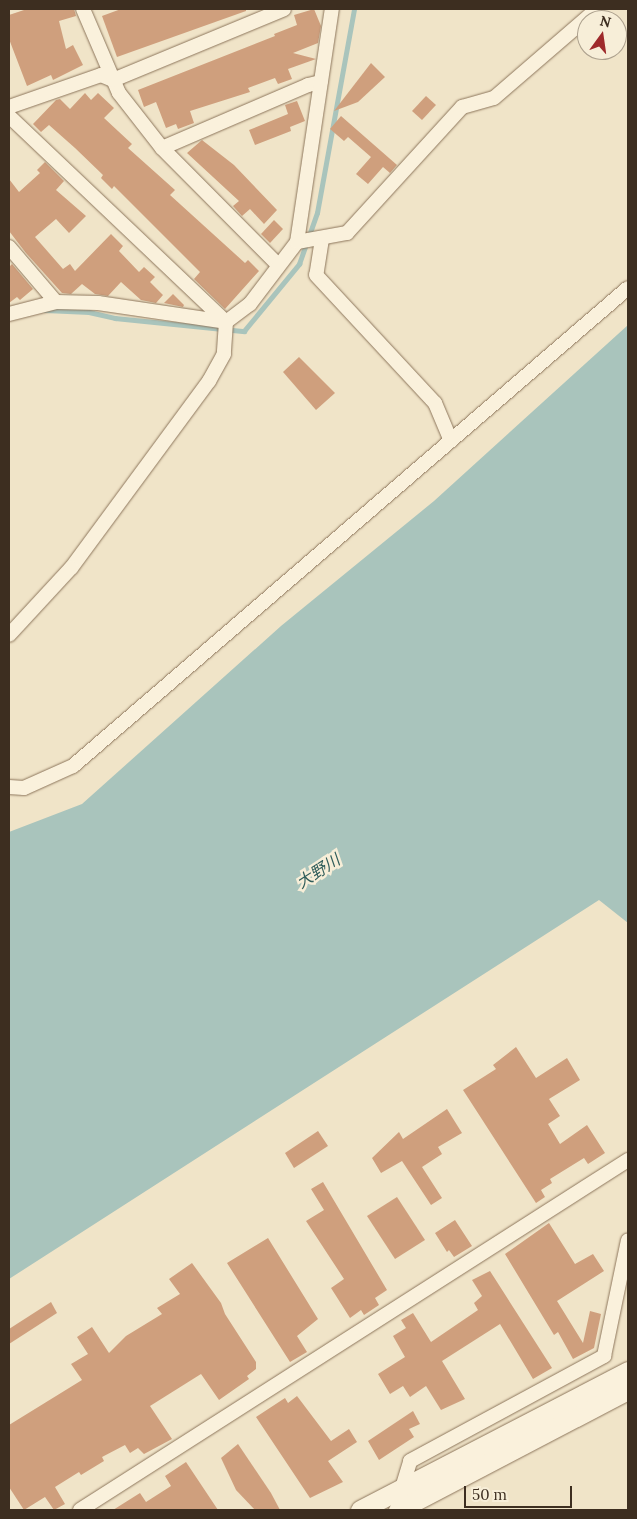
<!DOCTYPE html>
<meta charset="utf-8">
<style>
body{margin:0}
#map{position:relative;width:637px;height:1519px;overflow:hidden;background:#f0e4c8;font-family:Lora,"Noto Sans JP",serif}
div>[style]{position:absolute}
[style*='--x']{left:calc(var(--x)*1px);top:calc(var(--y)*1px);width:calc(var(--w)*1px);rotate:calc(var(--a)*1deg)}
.water>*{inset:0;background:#a9c4bc}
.stream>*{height:4.5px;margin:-2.25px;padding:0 2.25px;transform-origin:2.25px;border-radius:2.25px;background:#a9c4bc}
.building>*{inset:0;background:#cf9f7d}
.roads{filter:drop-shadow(0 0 1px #8d765c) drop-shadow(0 0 1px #8d765c)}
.street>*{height:14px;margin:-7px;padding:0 7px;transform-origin:7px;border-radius:7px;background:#faf1dc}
.secondary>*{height:19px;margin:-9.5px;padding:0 9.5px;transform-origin:9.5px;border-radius:9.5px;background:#faf1dc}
span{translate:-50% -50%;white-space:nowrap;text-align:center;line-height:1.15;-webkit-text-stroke:5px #f7eed8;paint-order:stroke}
.water-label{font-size:16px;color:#2f5d5a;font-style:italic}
.frame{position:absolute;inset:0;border:10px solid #3d2e20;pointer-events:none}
.north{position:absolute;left:577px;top:10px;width:50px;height:50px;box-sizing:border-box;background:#f7eed8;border:1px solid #ada18e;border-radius:50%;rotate:14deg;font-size:14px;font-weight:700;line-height:20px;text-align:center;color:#3d2e20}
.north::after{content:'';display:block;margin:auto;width:18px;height:22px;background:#9e2a2b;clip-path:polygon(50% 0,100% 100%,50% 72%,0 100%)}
.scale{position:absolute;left:464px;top:1486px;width:108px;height:22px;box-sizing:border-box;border:2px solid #3d2e20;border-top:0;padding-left:6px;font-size:15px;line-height:18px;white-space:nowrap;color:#3d2e20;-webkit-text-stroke:4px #f7eed8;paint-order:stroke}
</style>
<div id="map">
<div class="water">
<div style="clip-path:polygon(628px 325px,628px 923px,599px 900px,9px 1279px,9px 832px,82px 804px,281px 626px,434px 501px)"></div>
</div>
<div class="stream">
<div style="--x:45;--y:310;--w:44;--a:2.6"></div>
<div style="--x:89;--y:312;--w:27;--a:13"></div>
<div style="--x:115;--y:318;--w:130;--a:5.8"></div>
<div style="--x:244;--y:331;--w:87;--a:-50.6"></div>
<div style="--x:299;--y:264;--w:54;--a:-70.6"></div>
<div style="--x:317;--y:213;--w:207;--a:-79.7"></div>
</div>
<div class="building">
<div style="clip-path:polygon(27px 9px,74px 9px,76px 16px,59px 21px,66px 49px,73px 45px,83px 65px,53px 80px,51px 75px,27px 86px,9px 39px,9px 15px)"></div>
<div style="clip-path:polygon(121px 9px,246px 9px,246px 11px,117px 57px,102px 16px)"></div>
<div style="clip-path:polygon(314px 9px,321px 26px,318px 43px,293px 53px,316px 59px,288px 69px,292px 79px,278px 84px,275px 78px,248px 88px,250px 92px,190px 111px,194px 123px,178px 129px,176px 124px,166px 128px,156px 102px,144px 107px,138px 90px,275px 36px,274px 34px,297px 25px,294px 15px)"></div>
<div style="clip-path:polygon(371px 63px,385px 77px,358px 102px,334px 111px)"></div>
<div style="clip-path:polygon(85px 93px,91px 100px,98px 93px,114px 108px,104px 118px,132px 144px,128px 148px,175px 190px,170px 195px,245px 263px,248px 260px,259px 271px,225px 309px,194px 279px,200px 272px,114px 186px,112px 189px,101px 178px,103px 175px,75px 148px,49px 125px,41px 132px,33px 124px,56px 100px,60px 99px,70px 109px)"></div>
<div style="clip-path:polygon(426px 96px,436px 105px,422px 120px,412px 111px)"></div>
<div style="clip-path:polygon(297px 101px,305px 121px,290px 127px,291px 131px,255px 145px,249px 130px,288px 114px,285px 105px)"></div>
<div style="clip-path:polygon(341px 116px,397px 165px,390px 173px,383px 167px,368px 184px,356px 174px,371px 157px,348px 137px,344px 141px,330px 129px)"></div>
<div style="clip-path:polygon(202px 140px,234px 165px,277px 210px,264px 224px,250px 209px,242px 216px,233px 206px,239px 201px,187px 153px)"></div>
<div style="clip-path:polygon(45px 162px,64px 181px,56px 190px,86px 216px,69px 233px,56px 219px,35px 237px,63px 269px,70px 264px,75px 271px,111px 234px,123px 246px,119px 251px,139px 272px,144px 267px,155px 277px,150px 282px,163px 295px,156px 303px,141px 300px,121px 282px,108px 296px,95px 294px,82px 284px,71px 294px,62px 293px,26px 253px,9px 231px,9px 179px,19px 192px,40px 173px,37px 170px)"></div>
<div style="clip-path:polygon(274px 220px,283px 229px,270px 243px,261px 234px)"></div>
<div style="clip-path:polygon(12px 264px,33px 289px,20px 300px,17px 297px,9px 303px,9px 267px)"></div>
<div style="clip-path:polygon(173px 294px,184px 305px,183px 307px,164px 303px)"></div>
<div style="clip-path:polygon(299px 357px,335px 393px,316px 410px,283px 372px)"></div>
<div style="clip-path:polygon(516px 1047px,536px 1078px,567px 1058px,580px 1080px,549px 1099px,560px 1116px,548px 1124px,560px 1144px,587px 1125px,605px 1153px,588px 1164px,584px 1158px,550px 1179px,552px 1183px,541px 1190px,545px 1197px,536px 1203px,463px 1090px,496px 1069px,493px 1065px)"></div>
<div style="clip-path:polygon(447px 1109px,462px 1133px,438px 1147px,442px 1154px,422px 1167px,442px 1198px,431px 1205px,402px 1161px,381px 1173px,372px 1158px,399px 1132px,403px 1139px)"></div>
<div style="clip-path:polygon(318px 1131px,328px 1146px,294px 1168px,285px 1153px)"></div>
<div style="clip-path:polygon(323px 1182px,387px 1290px,375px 1298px,379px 1305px,364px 1315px,361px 1310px,350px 1318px,338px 1299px,331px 1288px,344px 1279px,306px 1221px,324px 1210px,311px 1189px)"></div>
<div style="clip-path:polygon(397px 1197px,425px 1240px,395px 1259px,367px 1216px)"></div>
<div style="clip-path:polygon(455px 1220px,472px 1246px,454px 1257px,449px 1250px,447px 1252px,435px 1233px)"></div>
<div style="clip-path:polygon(549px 1223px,575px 1264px,593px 1254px,604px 1271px,557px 1301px,583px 1343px,590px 1311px,601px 1314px,594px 1348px,573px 1359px,558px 1332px,554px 1335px,505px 1254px)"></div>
<div style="clip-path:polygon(268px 1238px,318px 1319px,297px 1336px,307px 1352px,290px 1362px,227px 1263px)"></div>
<div style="clip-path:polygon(192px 1263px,221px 1303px,225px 1314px,256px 1362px,256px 1369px,247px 1376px,249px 1379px,219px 1400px,201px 1374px,150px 1406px,172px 1439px,144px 1454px,138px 1448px,130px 1453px,125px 1445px,102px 1457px,104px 1461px,81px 1475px,79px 1472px,55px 1487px,65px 1504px,54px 1510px,45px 1497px,24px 1510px,9px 1487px,9px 1425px,82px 1380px,71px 1364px,88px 1354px,77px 1337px,92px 1327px,109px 1353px,126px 1336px,162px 1314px,157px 1308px,180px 1294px,169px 1279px)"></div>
<div style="clip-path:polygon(490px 1271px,552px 1368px,533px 1379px,500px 1324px,442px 1361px,465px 1399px,441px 1410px,426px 1386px,410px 1397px,403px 1386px,390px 1394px,378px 1374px,405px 1357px,393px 1336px,406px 1328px,401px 1320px,413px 1313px,431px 1342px,478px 1310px,474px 1303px,482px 1296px,472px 1280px)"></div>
<div style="clip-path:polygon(51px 1302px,57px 1313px,9px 1344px,9px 1329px)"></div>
<div style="clip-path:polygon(297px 1396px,331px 1441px,349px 1429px,357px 1442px,328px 1461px,343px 1482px,310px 1498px,256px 1417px,285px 1398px,288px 1403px)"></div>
<div style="clip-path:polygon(413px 1411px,420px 1424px,409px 1429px,414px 1437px,379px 1460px,368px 1441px)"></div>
<div style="clip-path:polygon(238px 1444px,271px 1493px,280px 1510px,255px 1510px,236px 1490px,221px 1458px)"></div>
<div style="clip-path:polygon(186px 1462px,218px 1510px,113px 1510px,140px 1493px,146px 1502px,171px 1486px,165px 1476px)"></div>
</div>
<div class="roads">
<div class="street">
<div style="--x:83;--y:9;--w:91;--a:66.8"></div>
<div style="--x:119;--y:93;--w:70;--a:52"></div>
<div style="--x:162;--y:148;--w:165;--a:45.2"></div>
<div style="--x:9;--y:107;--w:97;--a:-19.2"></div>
<div style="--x:101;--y:75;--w:13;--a:23"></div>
<div style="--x:113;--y:80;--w:185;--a:-22.5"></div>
<div style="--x:9;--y:116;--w:299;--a:43.5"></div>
<div style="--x:226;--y:322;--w:32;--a:94"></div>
<div style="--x:224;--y:354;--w:31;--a:119"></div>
<div style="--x:209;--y:381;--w:232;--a:126.4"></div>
<div style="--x:71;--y:568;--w:91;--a:132.8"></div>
<div style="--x:162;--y:148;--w:159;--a:-23.3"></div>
<div style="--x:308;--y:85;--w:13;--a:-13"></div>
<div style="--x:322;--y:239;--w:36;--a:99"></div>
<div style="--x:316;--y:275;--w:175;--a:47.1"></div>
<div style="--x:435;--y:403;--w:41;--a:67.2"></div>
<div style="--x:297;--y:242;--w:51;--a:-10.2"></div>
<div style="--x:347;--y:233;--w:171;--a:-47.6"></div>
<div style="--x:462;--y:107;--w:33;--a:-16"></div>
<div style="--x:494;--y:98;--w:136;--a:-40.8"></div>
<div style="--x:9;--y:247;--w:72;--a:49.5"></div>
<div style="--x:9;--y:314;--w:49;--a:-14.3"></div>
<div style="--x:56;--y:302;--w:42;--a:1.4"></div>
<div style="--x:98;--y:303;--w:129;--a:8.4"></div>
<div style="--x:226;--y:322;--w:30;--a:-37"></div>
<div style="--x:250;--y:304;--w:78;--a:-52.8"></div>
<div style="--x:297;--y:242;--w:236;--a:-81.5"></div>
<div style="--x:9;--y:787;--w:15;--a:4"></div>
<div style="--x:24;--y:788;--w:54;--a:-24.2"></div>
<div style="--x:73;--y:766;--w:732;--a:-40.74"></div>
<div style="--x:402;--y:1488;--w:28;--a:-73"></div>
<div style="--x:410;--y:1461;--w:221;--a:-28.4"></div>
<div style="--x:604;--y:1356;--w:118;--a:-78.3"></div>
<div style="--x:80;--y:1510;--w:650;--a:-32.57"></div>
</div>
<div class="secondary">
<div style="--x:360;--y:1510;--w:302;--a:-27.4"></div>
<div style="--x:398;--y:1510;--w:259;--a:-27.6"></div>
</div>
</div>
<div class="water-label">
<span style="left:318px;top:871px;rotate:-33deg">大野川</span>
</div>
<div class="frame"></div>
<div class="north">N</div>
<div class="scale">50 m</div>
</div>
